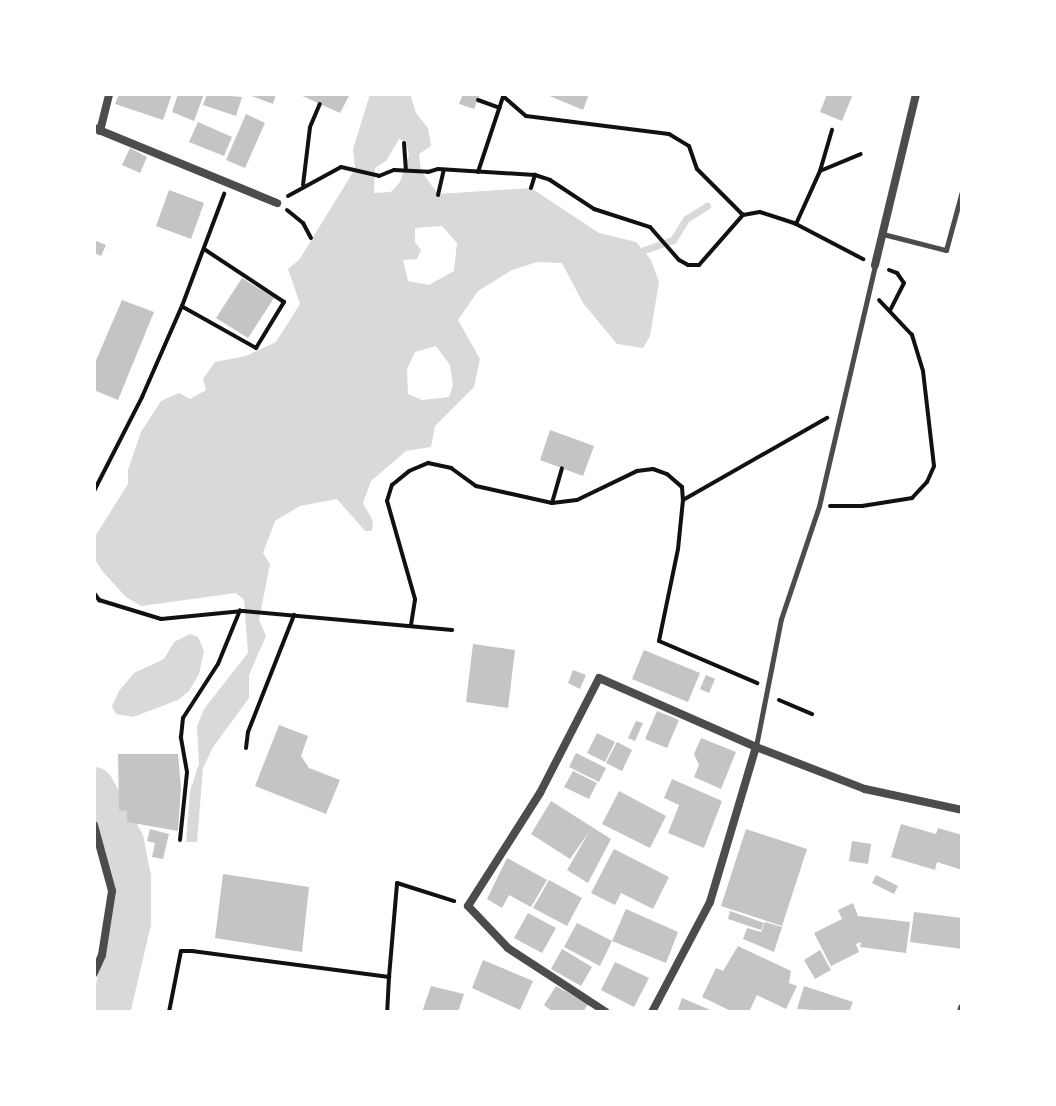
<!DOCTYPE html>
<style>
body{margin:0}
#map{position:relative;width:1056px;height:1106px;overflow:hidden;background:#fff;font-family:Helvetica,sans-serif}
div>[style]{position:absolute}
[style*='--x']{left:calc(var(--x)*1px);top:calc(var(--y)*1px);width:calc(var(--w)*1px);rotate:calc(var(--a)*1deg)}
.water>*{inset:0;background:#d9d9d9}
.stream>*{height:7px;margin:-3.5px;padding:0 3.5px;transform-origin:3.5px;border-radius:3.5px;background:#d9d9d9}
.river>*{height:40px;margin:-20px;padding:0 20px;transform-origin:20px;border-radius:20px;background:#d9d9d9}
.building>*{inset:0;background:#c4c4c4}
.path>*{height:4px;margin:-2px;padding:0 2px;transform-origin:2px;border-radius:2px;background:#111}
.service>*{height:5px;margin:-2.5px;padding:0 2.5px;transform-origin:2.5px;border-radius:2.5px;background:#4c4c4c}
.minor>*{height:8px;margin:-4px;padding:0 4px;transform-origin:4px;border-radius:4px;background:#4c4c4c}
span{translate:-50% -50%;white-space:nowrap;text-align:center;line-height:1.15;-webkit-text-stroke:6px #fff;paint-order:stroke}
.frame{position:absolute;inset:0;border:96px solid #fff;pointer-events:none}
</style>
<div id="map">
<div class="water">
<div style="clip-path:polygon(evenodd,370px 94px,410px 94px,416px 113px,428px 128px,431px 146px,419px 154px,421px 171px,438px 194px,531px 188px,599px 233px,636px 242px,651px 260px,659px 282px,650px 336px,643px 348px,617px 344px,583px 303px,562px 263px,537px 262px,512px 270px,478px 291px,458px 320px,480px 359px,474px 387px,435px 426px,431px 447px,406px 451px,371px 481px,363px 503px,373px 521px,372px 531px,365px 531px,337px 499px,300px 506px,275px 521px,263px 553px,270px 564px,259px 620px,266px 636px,249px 675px,249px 698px,213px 747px,203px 768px,197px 842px,186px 842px,190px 791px,199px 764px,197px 727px,204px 709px,248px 653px,244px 600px,236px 593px,141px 606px,126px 597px,103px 572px,94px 558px,94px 538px,128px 484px,128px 470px,141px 432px,161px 401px,179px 393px,190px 399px,206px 390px,203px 379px,215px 362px,246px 356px,276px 342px,300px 304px,288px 269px,299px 260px,355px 169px,353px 149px,370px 94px,399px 139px,406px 142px,409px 155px,400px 182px,391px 192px,374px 193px,375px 168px,386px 161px,399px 139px,370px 94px,442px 226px,457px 243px,454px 271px,429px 285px,408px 281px,403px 260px,417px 259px,421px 250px,415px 242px,415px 228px,442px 226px,370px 94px,436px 346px,450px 365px,453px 385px,449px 397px,422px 400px,408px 394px,407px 369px,415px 352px,436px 346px)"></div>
<div style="clip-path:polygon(190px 634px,198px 637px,204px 651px,199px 674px,189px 691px,178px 700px,133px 717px,116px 714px,112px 706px,119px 691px,134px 673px,164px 659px,174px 642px)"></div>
</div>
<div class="stream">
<div style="--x:644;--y:250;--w:31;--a:-19"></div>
<div style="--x:673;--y:240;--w:25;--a:-58"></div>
<div style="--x:686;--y:219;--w:25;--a:-32"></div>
</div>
<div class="river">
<div style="--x:94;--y:787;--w:63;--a:61.4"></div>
<div style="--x:124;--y:842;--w:37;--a:79"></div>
<div style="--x:131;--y:878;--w:44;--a:90"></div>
<div style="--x:131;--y:922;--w:92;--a:103.1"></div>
</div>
<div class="building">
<div style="clip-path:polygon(119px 94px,172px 94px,163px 120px,115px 104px)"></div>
<div style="clip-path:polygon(178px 94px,204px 94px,194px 121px,172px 112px)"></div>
<div style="clip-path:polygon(207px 94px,242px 97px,236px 116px,203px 105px)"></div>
<div style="clip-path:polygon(246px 94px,276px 94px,273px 104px)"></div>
<div style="clip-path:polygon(298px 94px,350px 94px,340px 113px)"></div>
<div style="clip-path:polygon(463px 94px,480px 94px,474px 109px,459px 104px)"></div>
<div style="clip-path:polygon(545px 94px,589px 94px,583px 110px)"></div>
<div style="clip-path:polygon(827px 94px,853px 94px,842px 121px,820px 112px)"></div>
<div style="clip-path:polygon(246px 114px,265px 123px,245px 168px,226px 160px)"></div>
<div style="clip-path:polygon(198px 122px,232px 137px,224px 156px,189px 142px)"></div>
<div style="clip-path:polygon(130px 148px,147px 157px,140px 173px,122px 165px)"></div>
<div style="clip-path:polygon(169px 190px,204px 203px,191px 239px,156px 226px)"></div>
<div style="clip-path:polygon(94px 240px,106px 245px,101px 256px,94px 253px)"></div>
<div style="clip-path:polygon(242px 278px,274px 298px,248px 338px,216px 318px)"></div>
<div style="clip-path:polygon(122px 300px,154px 312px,118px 400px,94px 390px,94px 365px)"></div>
<div style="clip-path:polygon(550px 430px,594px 446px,583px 476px,540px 460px)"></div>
<div style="clip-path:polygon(473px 644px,515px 650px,508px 708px,466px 702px)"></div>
<div style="clip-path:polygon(644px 650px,700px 673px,688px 702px,632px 679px)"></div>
<div style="clip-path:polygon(573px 670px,586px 675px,580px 689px,568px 683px)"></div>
<div style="clip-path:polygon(706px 675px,715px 679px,709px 693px,700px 689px)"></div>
<div style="clip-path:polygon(657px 711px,679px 720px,667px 748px,645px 739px)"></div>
<div style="clip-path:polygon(636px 721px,643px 723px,635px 741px,628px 738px)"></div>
<div style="clip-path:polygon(279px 725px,308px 736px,301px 756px,309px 768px,340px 780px,326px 814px,255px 786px)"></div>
<div style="clip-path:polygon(597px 733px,615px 742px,605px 762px,587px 753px)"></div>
<div style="clip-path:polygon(701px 738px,736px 752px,721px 789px,694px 777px,699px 765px,694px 754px)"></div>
<div style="clip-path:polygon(617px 742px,632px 750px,622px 771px,606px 763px)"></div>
<div style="clip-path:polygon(576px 753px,606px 768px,599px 782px,569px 767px)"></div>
<div style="clip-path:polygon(118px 754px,178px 754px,181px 788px,178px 831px,127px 822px,127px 811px,119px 810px)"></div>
<div style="clip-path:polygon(573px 771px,597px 783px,589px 799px,564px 787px)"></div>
<div style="clip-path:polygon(672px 779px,722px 801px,704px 848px,668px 833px,679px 805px,664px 798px)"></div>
<div style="clip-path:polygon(619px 791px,666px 816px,650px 848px,602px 824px)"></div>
<div style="clip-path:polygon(551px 801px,611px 839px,588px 883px,567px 870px,589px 832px,570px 859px,531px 834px)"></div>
<div style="clip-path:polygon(901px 824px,936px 834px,938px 828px,962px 835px,962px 870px,937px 862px,935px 870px,891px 857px)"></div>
<div style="clip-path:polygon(150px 829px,169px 834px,163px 859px,152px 857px,155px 843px,147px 841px)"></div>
<div style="clip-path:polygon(746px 829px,807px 849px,782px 926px,721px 906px)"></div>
<div style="clip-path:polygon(852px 841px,871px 844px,868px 864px,849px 861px)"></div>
<div style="clip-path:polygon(614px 849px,669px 877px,653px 909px,621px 893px,615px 905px,591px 893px)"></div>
<div style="clip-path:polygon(507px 858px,547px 880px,531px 907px,509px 895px,502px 908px,487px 899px)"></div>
<div style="clip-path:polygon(223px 874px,309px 887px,302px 952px,215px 938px)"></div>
<div style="clip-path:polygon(876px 875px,898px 886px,894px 894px,872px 883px)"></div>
<div style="clip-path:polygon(549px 880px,582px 898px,567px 926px,533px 908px)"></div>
<div style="clip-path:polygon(853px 903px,858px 916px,910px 922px,906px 953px,860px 947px,861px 942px,856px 944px,859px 952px,831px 966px,814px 933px,842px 919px,838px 910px)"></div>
<div style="clip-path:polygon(626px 909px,678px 932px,666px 963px,612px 941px)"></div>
<div style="clip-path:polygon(730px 911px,764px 923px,761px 930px,728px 919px)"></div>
<div style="clip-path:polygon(914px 912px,962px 918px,962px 949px,910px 942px)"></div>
<div style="clip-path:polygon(528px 913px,556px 928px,542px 953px,514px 938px)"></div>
<div style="clip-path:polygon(765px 922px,782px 927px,774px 952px,743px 939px,747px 928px,761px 932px)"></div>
<div style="clip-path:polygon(577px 923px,612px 941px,600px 966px,564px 947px)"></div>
<div style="clip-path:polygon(738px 946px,791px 971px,789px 983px,797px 986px,786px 1009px,757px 995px,749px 1012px,733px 1012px,702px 997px,716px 968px,723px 971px)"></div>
<div style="clip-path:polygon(562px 949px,592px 967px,581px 986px,551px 969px)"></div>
<div style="clip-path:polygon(820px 950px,831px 970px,815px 979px,804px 960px)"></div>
<div style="clip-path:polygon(483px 960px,533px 981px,520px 1010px,472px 988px)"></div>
<div style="clip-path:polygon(615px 962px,649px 978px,634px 1007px,601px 990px)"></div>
<div style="clip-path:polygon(431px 986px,464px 994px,458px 1012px,422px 1012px)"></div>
<div style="clip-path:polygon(556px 986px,588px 1004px,583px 1012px,553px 1012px,544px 1005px)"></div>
<div style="clip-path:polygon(804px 986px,853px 1002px,849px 1012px,797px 1009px)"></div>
<div style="clip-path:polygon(682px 998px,715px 1012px,677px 1012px)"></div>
</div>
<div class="path">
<div style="--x:504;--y:97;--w:29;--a:41"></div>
<div style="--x:526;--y:116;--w:144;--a:7.2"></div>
<div style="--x:669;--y:134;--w:23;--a:31"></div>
<div style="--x:689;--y:146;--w:24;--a:71"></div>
<div style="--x:697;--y:169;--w:65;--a:45"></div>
<div style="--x:478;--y:100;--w:23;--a:20"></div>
<div style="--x:404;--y:143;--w:26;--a:86"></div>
<div style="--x:820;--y:171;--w:43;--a:-73.7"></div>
<div style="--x:478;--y:172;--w:82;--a:-71.6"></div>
<div style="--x:303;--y:185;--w:58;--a:-83.1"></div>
<div style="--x:310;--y:127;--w:25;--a:-67"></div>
<div style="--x:531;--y:188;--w:14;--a:-73"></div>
<div style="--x:438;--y:195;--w:26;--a:-77"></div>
<div style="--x:288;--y:196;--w:60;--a:-28.7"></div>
<div style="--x:341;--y:167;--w:39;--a:13"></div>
<div style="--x:379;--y:176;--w:16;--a:-22"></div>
<div style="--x:394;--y:170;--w:34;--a:3"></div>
<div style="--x:428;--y:172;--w:10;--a:-17"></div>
<div style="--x:438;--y:169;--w:97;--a:3.5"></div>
<div style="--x:535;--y:175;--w:16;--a:18"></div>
<div style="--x:550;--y:180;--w:53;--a:33.4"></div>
<div style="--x:594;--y:209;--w:59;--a:17.8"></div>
<div style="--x:650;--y:227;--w:44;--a:48.7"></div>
<div style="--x:679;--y:260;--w:10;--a:29"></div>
<div style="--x:688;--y:265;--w:11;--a:0"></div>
<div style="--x:699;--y:265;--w:67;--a:-48.7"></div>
<div style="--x:743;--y:215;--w:17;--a:-10"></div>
<div style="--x:760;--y:212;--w:38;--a:18"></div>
<div style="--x:796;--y:224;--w:76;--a:27.6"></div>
<div style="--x:287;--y:210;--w:21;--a:39"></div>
<div style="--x:303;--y:223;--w:17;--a:62"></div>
<div style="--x:796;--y:224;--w:58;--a:-65.6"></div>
<div style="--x:820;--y:171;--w:44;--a:-22.5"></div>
<div style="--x:889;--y:270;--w:9;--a:21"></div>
<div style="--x:897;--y:273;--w:12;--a:55"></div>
<div style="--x:904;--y:283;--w:29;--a:117"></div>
<div style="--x:183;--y:307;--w:84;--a:29.3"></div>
<div style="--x:256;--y:348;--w:54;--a:-58.7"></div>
<div style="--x:284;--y:302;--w:96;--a:-146.5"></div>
<div style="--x:94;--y:491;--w:106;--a:-62.9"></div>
<div style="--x:142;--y:397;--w:99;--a:-66.3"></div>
<div style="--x:182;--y:306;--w:120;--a:-69.4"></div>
<div style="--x:683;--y:500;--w:166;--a:-29.7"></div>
<div style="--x:552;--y:503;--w:36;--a:-74"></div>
<div style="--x:830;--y:506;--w:32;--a:0"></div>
<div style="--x:862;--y:506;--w:51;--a:-9.1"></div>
<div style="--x:912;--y:498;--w:22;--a:-47"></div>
<div style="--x:927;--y:482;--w:17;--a:-66"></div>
<div style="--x:934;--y:466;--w:96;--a:-96.6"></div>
<div style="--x:923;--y:371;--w:38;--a:-107"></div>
<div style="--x:912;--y:335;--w:48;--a:-133.3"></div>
<div style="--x:94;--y:593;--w:9;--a:54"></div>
<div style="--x:99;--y:600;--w:65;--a:17"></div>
<div style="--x:161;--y:619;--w:82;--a:-5.6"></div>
<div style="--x:243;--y:611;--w:210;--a:5.2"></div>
<div style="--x:411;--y:625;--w:26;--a:-81"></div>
<div style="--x:415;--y:599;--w:102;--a:-105.9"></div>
<div style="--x:387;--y:501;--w:17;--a:-73"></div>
<div style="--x:392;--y:485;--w:22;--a:-39"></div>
<div style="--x:409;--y:471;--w:21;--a:-23"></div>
<div style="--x:428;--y:463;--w:24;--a:12"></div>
<div style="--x:451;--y:468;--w:31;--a:36"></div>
<div style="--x:476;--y:486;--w:78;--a:12.6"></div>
<div style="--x:552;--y:503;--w:25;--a:-7"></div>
<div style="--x:577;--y:500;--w:67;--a:-25.8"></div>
<div style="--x:637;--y:471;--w:16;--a:-7"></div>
<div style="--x:653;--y:469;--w:15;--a:20"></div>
<div style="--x:667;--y:474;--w:20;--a:41"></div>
<div style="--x:682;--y:487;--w:13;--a:86"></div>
<div style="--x:683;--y:500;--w:49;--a:95.8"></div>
<div style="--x:678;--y:549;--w:94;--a:101.7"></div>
<div style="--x:659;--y:641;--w:107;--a:23.2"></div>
<div style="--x:779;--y:700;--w:36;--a:23"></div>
<div style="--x:246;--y:748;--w:16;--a:-83"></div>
<div style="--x:248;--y:732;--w:126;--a:-68.5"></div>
<div style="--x:180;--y:840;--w:68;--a:-84.1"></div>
<div style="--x:187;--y:772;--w:36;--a:-100"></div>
<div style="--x:181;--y:737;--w:19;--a:-84"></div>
<div style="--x:183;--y:718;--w:64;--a:-57.1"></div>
<div style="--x:218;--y:664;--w:58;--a:-67.8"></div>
<div style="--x:389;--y:977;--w:94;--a:-85.1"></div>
<div style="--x:397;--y:883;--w:60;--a:17.5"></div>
<div style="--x:169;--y:1012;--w:62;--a:-78.9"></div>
<div style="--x:181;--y:951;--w:11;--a:0"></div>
<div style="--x:192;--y:951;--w:199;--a:7.5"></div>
<div style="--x:389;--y:977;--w:35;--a:93"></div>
</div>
<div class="service">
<div style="--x:883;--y:234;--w:65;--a:14.3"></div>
<div style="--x:946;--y:250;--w:61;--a:-74.8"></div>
<div style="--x:756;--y:746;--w:129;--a:-78.9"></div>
<div style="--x:781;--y:619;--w:119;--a:-71.4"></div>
<div style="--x:819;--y:506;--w:247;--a:-76.9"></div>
</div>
<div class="minor">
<div style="--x:94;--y:128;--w:198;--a:22.3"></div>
<div style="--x:100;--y:131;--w:38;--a:-76"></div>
<div style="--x:875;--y:265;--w:176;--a:-76.5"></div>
<div style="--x:94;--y:825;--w:68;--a:74.7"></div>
<div style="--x:112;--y:891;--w:65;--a:98.9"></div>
<div style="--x:102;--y:955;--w:20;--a:114"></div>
<div style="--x:606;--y:1012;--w:117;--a:-146.9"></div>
<div style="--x:508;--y:948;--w:58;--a:-133.6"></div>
<div style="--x:468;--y:906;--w:134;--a:-57.5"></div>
<div style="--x:540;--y:793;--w:129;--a:-62.8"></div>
<div style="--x:599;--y:678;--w:171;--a:23.7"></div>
<div style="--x:756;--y:747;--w:117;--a:21.1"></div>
<div style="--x:865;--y:789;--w:99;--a:12.2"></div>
<div style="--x:652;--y:1012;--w:124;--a:-62.2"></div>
<div style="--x:710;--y:902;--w:162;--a:-73.5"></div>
<div style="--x:961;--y:1012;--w:4;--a:-76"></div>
</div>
<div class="frame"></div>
</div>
